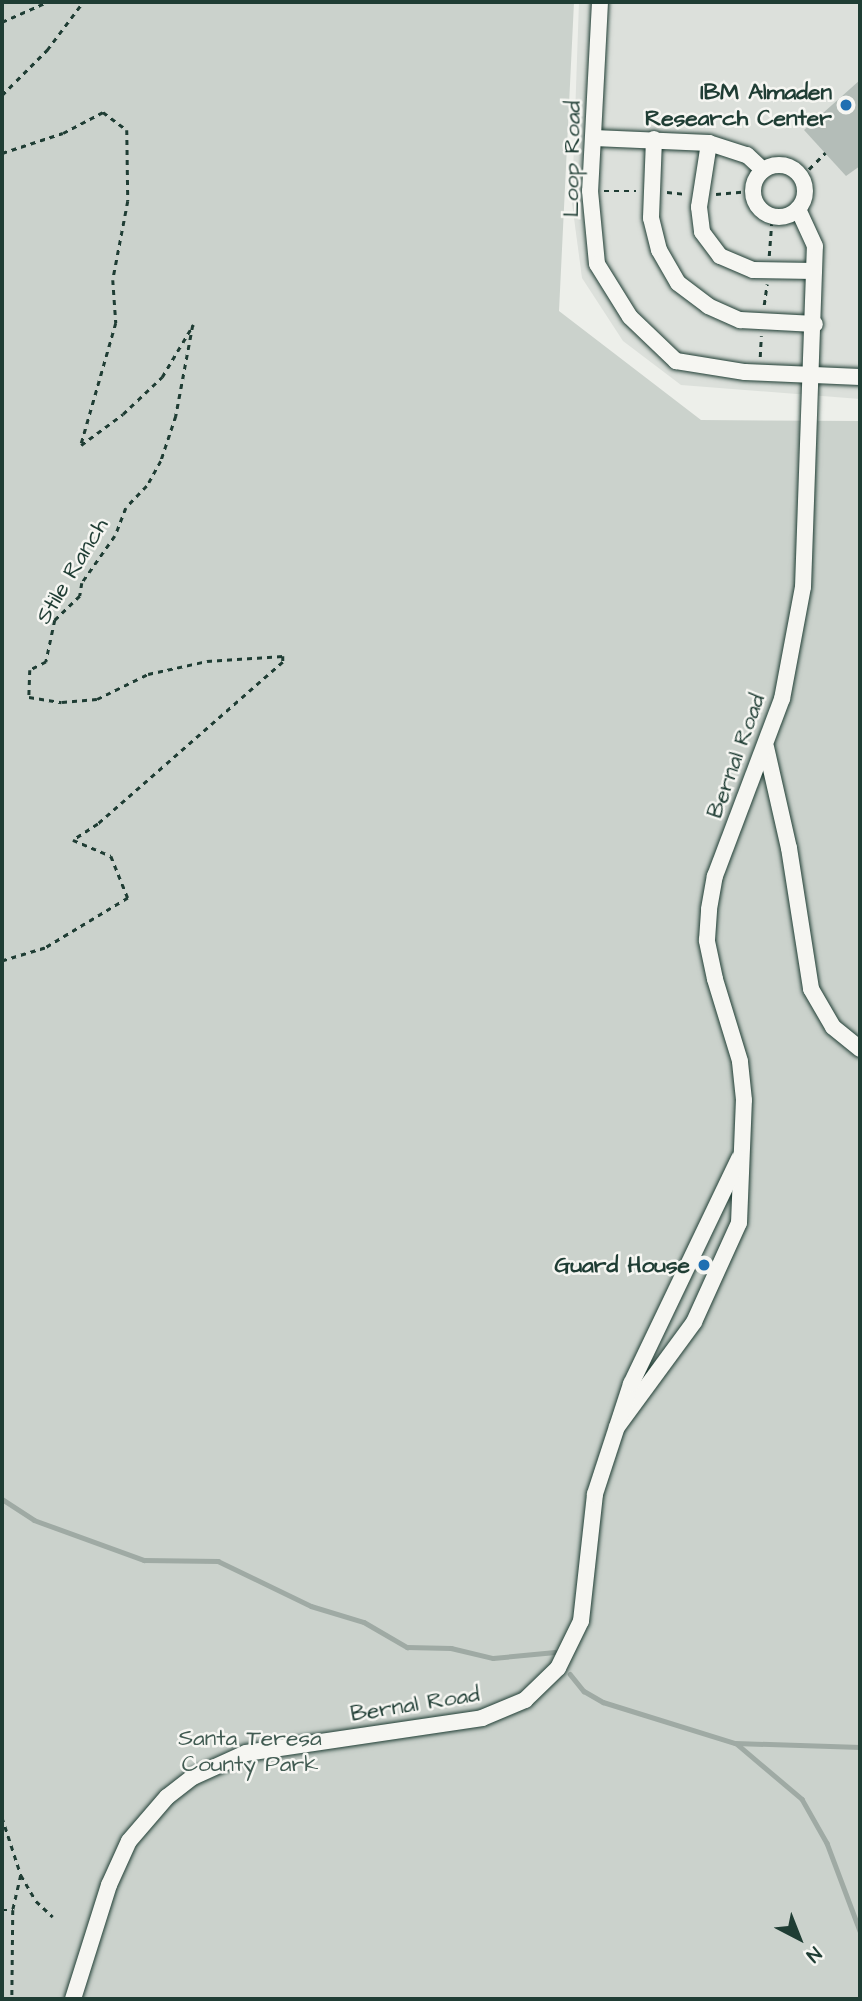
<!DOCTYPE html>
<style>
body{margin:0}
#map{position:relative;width:862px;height:2001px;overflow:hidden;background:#edefea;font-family:"Architects Daughter",sans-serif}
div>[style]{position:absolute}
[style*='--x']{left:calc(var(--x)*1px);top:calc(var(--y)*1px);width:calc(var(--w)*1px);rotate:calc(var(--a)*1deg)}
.built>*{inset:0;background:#dce0db}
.green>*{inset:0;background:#cbd2cc}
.stream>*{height:4.5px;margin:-2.25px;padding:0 2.25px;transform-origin:2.25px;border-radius:2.25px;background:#9faaa4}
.building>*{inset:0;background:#b4bdb8}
.path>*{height:2.5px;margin-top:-1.25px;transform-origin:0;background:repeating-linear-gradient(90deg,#1f3d34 0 5px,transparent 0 10px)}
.roads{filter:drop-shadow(0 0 2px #1f3d34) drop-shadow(0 0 2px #1f3d34)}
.minor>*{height:16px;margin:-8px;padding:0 8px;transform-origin:8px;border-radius:8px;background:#f6f6f2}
.minor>.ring{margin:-8px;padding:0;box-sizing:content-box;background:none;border:16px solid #f6f6f2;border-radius:50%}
.dots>*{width:19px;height:19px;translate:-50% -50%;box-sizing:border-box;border:4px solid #f6f6f2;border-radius:50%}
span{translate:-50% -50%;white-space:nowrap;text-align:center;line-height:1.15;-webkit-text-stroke:5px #f6f6f2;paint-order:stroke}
.poi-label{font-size:23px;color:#1f3d34;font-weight:700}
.right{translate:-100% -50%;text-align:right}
.street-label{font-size:23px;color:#1f3d34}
.park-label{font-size:23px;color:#415b52}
.frame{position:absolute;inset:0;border:4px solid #1f3d34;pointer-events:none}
.north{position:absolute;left:764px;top:1903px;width:70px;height:70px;-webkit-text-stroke:5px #f6f6f2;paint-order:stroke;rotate:138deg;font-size:19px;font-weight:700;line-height:28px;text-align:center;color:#1f3d34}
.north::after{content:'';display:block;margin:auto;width:24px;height:32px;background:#1f3d34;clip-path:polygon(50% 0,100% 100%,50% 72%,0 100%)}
</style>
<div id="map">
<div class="built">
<div style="clip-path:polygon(579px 2px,860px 2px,860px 399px,681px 385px,623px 341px,582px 278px,572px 203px)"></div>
</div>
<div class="green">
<div style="clip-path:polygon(2px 2px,574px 2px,559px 311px,701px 420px,860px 421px,860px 1999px,2px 1999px)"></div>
</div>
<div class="stream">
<div style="--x:2;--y:1499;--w:38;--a:33"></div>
<div style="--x:34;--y:1520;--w:117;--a:20"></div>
<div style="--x:144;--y:1560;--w:74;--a:0.8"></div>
<div style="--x:218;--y:1561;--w:103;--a:25.8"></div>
<div style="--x:311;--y:1606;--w:55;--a:16.8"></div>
<div style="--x:364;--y:1622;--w:50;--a:30.2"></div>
<div style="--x:407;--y:1647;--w:44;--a:1.3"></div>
<div style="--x:451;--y:1648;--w:43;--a:13.4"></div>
<div style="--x:493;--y:1658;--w:62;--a:-5.5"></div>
<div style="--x:570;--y:1674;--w:22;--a:51"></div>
<div style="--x:584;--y:1691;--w:22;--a:30"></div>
<div style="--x:603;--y:1702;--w:138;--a:17.3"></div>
<div style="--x:735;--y:1743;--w:125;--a:1.8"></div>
<div style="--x:737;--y:1744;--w:85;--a:40.2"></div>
<div style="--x:802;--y:1799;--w:51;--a:60.4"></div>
<div style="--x:827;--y:1843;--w:94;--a:69.4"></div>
</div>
<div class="building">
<div style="clip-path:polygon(860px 80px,860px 166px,846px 176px,804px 130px)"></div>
<div style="clip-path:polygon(702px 1259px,710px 1263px,706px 1272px,697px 1267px)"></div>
</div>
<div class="path">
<div style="--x:2;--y:22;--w:49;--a:-24"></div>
<div style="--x:2;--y:95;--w:64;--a:-45"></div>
<div style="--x:47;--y:50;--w:60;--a:-53.1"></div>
<div style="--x:2;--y:153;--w:64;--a:-18.2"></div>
<div style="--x:63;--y:133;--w:45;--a:-27.7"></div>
<div style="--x:103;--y:112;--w:30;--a:37"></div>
<div style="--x:127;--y:130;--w:71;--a:89.2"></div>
<div style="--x:128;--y:201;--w:80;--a:100.8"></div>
<div style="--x:113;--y:280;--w:43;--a:86"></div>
<div style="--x:116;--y:323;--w:127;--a:106"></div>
<div style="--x:81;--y:445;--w:52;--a:-36.4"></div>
<div style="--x:123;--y:414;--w:54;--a:-43.5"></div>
<div style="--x:162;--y:377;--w:61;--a:-59.2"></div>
<div style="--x:193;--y:325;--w:93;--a:100.6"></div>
<div style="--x:176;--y:416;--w:47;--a:108.4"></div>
<div style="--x:161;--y:461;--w:29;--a:119"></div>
<div style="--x:147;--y:486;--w:30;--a:134"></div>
<div style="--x:126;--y:508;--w:30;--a:111"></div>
<div style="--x:115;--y:536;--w:57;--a:125.1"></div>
<div style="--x:82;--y:583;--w:13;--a:99"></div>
<div style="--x:80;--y:596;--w:35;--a:136"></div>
<div style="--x:55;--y:620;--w:43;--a:102.1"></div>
<div style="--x:46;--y:662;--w:18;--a:153"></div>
<div style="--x:30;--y:670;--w:27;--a:92"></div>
<div style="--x:29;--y:697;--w:33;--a:9"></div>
<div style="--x:62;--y:702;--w:35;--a:-5"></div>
<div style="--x:97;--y:699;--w:57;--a:-26.1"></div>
<div style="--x:148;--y:674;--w:60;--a:-12.4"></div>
<div style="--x:207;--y:661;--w:76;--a:-3.8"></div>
<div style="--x:283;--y:656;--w:6;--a:90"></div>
<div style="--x:283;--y:662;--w:246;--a:138.8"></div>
<div style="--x:98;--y:824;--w:30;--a:147"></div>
<div style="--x:73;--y:840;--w:41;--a:22.8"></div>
<div style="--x:111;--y:856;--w:45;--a:68"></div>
<div style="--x:128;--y:898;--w:97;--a:148.9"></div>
<div style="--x:45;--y:948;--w:45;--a:163.2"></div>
<div style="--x:802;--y:176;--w:33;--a:-45"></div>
<div style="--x:604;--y:191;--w:32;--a:0"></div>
<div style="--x:667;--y:192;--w:18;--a:6"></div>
<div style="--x:716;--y:194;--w:37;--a:-5"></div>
<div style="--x:769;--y:256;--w:40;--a:-85.7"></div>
<div style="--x:764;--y:305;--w:21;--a:-82"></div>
<div style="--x:760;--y:357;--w:21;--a:-87"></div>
<div style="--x:2;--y:1817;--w:61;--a:71.9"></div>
<div style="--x:21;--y:1875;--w:36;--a:103"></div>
<div style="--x:13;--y:1910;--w:89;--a:90.6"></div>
<div style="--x:21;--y:1875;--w:30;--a:60"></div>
<div style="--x:36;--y:1901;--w:23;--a:43"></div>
<div style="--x:2;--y:1910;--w:11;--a:0"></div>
</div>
<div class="roads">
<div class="minor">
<div style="--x:600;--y:2;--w:189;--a:93"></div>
<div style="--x:590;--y:191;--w:73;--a:84.5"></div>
<div style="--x:597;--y:264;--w:62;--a:58.1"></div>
<div style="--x:630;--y:317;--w:64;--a:43.7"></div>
<div style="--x:676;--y:361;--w:70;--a:9.1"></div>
<div style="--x:745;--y:372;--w:115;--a:2.5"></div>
<div style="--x:594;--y:138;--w:115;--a:2.5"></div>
<div style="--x:709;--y:143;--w:40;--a:18"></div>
<div style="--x:747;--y:155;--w:22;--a:43"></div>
<div style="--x:654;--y:139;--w:79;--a:92.2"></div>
<div style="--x:651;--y:218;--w:33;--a:76"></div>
<div style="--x:659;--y:250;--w:38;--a:60"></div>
<div style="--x:678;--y:283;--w:38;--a:37"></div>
<div style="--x:708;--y:306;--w:35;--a:24"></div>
<div style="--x:740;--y:320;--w:75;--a:3.1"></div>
<div style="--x:709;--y:143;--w:65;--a:98.9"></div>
<div style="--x:699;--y:207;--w:25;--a:83"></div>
<div style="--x:702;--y:232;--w:30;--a:53"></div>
<div style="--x:720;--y:256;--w:36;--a:23"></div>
<div style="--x:753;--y:270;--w:61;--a:0.9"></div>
<div class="ring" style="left:753px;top:165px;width:36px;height:36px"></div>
<div style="--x:766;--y:747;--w:104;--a:77.2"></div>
<div style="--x:789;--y:848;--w:143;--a:81.1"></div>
<div style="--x:811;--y:989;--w:44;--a:59.9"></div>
<div style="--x:833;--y:1027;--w:35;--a:39"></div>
<div style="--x:617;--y:1427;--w:130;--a:-53.7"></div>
<div style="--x:694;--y:1322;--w:109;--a:-65.6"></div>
<div style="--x:739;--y:1223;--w:123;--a:-87.7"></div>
<div style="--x:744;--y:1100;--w:39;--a:-96"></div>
<div style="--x:740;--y:1061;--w:86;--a:-107"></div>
<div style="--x:715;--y:979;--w:40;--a:-102"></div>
<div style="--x:707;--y:940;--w:31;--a:-86"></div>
<div style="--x:709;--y:909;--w:34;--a:-80"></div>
<div style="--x:715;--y:876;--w:189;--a:-69.3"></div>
<div style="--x:782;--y:699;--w:114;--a:-79.4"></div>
<div style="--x:803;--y:587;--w:341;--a:-88"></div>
<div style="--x:815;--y:246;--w:41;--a:-114.7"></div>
<div style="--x:73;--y:1999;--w:120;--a:-72.5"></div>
<div style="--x:109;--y:1885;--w:48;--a:-65.6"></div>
<div style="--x:129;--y:1841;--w:58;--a:-49.2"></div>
<div style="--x:167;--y:1797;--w:33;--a:-38"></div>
<div style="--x:193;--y:1777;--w:58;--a:-24.4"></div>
<div style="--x:246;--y:1753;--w:239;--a:-8.4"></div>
<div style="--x:482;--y:1718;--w:47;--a:-22.7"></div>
<div style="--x:525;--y:1700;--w:46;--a:-44.1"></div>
<div style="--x:558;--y:1668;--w:52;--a:-63.9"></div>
<div style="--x:581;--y:1621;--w:128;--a:-83.7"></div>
<div style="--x:595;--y:1494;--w:116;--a:-71.9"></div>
<div style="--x:631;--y:1384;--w:250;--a:-64.4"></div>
</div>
</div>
<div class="dots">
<div style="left:846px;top:105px;background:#1f6fb2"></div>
<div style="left:704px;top:1265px;background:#1f6fb2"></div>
</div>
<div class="poi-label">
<span class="right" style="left:832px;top:105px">IBM Almaden<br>Research Center</span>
<span class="right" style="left:690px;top:1265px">Guard House</span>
</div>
<div class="street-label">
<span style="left:572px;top:159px;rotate:-89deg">Loop Road</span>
<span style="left:72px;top:571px;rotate:-59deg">Stile Ranch</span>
<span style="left:736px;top:756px;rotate:-70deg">Bernal Road</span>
<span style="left:415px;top:1704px;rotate:-9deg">Bernal Road</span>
</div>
<div class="park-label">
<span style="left:250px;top:1751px">Santa Teresa<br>County Park</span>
</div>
<div class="frame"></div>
<div class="north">N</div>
</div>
